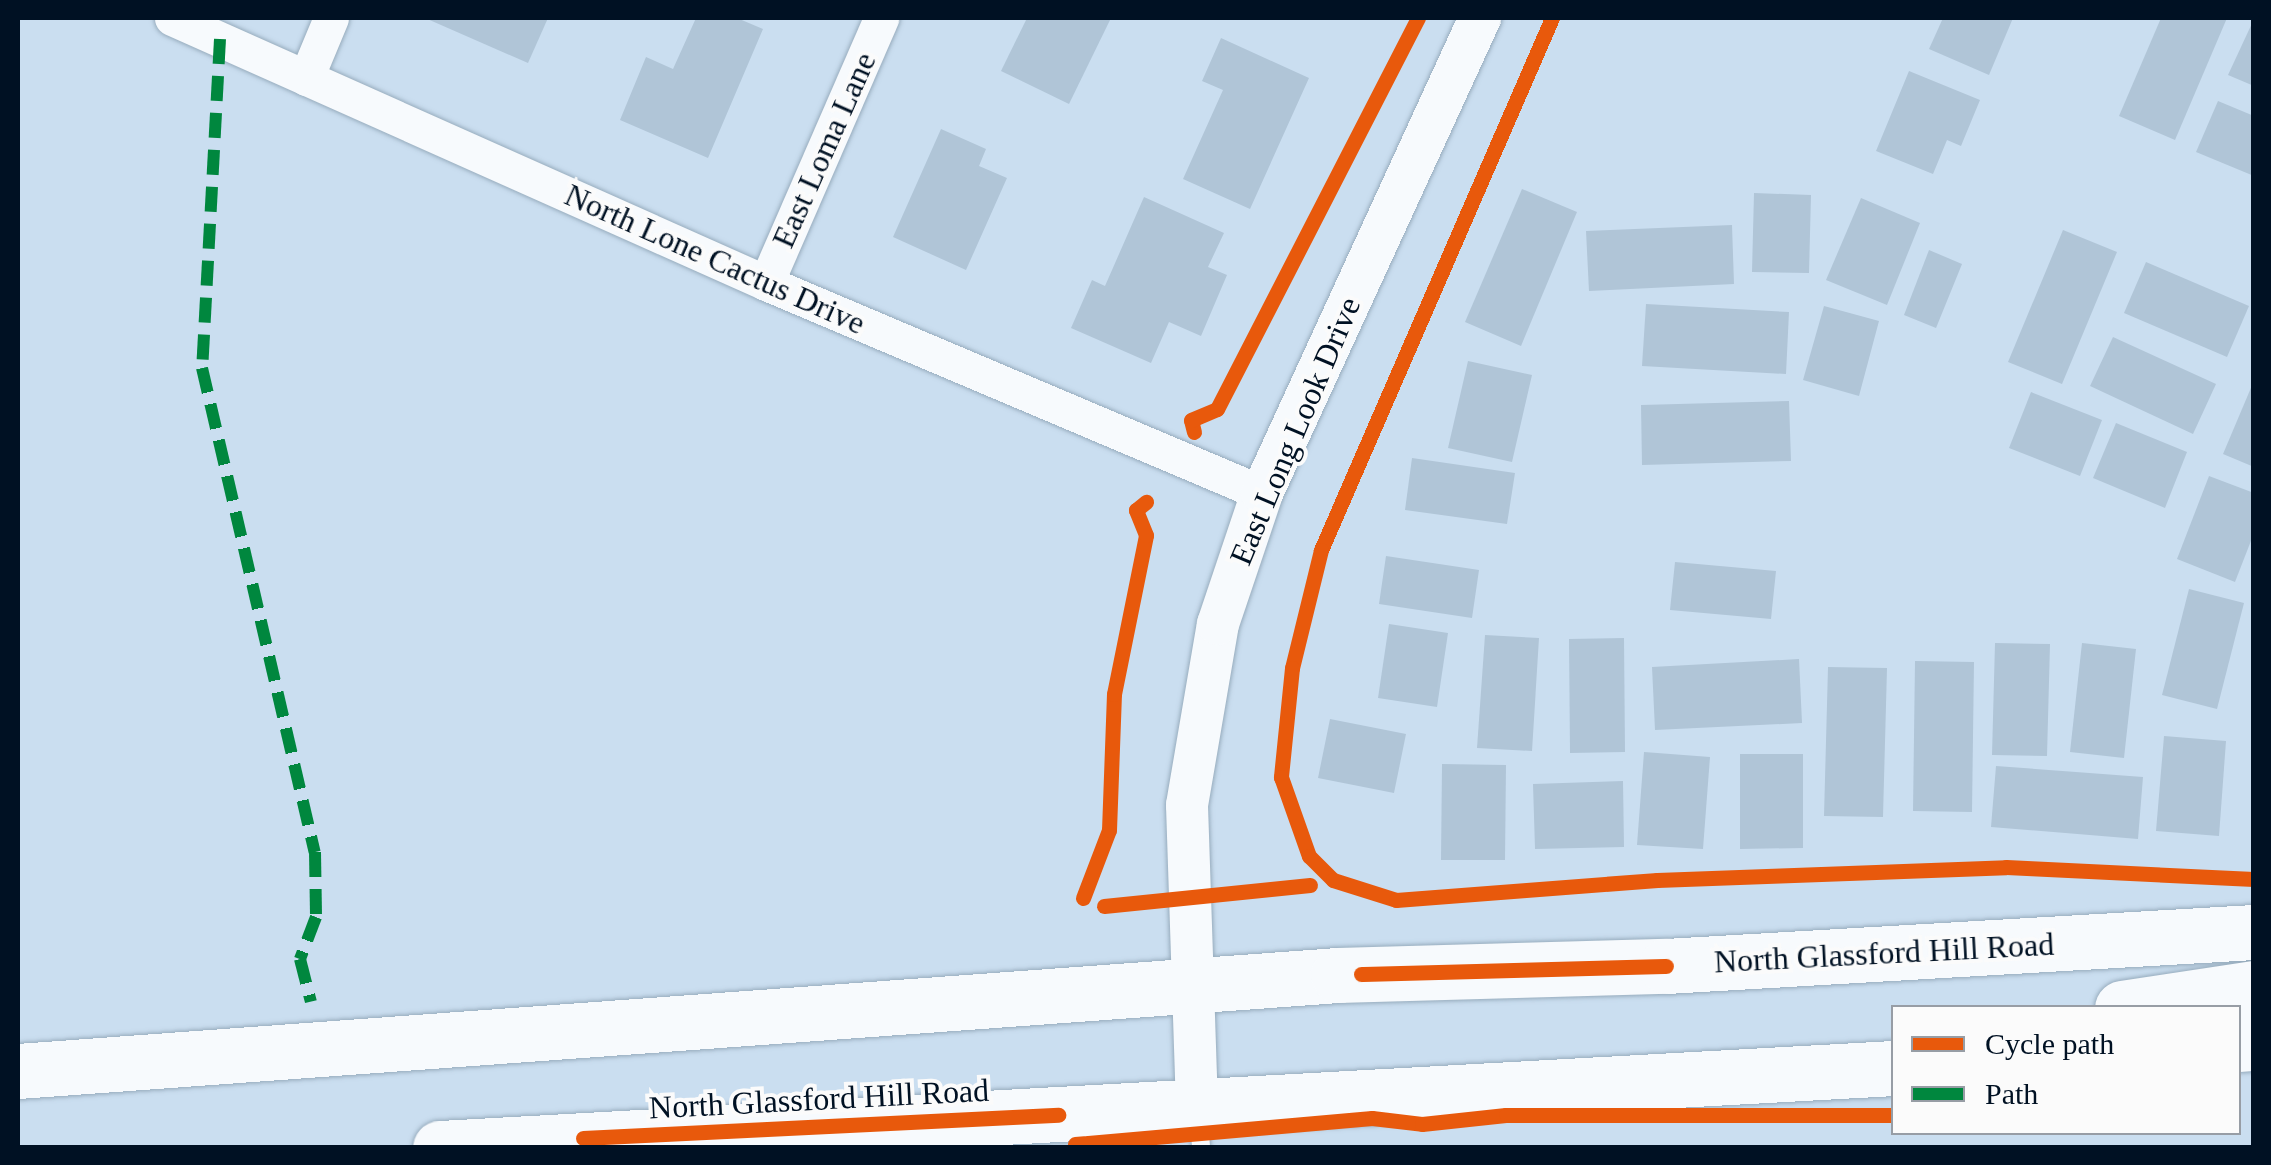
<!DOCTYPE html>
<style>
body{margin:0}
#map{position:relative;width:2271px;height:1165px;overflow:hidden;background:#cadef0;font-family:"Times New Roman",serif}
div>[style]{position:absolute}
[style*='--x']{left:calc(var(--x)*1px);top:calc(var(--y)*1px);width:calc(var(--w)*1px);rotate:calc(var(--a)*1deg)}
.building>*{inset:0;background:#b0c5d7}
.roads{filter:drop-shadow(0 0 2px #97acbd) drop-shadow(0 0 2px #97acbd)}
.service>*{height:18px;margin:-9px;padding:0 9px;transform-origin:9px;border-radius:9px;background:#f7fafd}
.minor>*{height:35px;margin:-17.5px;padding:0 17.5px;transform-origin:17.5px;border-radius:17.5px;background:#f7fafd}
.tertiary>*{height:42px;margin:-21px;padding:0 21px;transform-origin:21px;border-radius:21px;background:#f7fafd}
.primary>*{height:55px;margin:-27.5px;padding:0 27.5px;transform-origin:27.5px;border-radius:27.5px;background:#f7fafd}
.quiet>*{height:12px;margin-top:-6px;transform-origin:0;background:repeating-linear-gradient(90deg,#00873e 0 25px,transparent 0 37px)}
.cycleway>*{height:15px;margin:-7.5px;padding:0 7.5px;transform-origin:7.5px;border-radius:7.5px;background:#e8590c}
span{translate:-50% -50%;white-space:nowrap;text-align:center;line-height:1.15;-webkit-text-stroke:8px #fbfbfb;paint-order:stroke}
.street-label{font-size:32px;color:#001123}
.frame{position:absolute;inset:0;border:20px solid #001123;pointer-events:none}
.legend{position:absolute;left:1891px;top:1005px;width:350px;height:130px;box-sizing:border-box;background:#fbfbfb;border:2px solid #979da5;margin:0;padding:12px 18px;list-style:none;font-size:30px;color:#001123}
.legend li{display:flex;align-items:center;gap:20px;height:50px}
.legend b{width:50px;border:2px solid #979da5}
</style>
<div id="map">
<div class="building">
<div style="clip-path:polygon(425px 18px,548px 18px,528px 63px)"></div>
<div style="clip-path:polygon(696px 18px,737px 18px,763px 29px,708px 158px,620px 120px,646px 57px,673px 69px)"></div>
<div style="clip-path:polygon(1027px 18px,1111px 18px,1069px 104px,1001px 71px)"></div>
<div style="clip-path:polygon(1943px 18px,2013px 18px,1989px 75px,1929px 49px)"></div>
<div style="clip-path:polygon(2161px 18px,2227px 18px,2175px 140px,2119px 116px)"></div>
<div style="clip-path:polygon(2254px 19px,2254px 86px,2228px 75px)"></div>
<div style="clip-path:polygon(1221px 38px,1309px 78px,1250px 209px,1183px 179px,1223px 90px,1202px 81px)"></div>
<div style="clip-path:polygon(1909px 71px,1980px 100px,1961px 146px,1947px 140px,1933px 174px,1876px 151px)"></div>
<div style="clip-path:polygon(2218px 101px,2254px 116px,2254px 176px,2196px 152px)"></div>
<div style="clip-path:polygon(941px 129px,986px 149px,979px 166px,1007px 178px,966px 270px,893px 237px)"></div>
<div style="clip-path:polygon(1522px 189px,1577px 212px,1521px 346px,1465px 322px)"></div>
<div style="clip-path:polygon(1754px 193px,1811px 195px,1809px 273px,1752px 272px)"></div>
<div style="clip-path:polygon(1144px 197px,1224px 233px,1208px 267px,1227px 275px,1201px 336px,1169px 322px,1151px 363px,1071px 328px,1092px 280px,1105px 286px)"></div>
<div style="clip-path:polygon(1861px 198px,1920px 223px,1887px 305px,1826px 280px)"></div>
<div style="clip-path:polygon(1732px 225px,1734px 284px,1589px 291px,1586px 231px)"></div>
<div style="clip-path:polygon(2063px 230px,2117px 252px,2062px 384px,2008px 362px)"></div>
<div style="clip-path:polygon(1929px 250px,1962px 264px,1936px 328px,1904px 315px)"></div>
<div style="clip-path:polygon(2146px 262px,2249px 306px,2227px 357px,2124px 313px)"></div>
<div style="clip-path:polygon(1646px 304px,1789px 312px,1786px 374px,1642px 366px)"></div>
<div style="clip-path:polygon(1824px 306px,1879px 321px,1859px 396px,1803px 380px)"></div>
<div style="clip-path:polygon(2113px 337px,2216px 384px,2193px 434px,2090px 386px)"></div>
<div style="clip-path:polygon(1468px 361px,1532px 375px,1512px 462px,1448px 448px)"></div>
<div style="clip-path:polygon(2253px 383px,2254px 383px,2254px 467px,2223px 454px)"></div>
<div style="clip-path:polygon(2031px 392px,2102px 420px,2080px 476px,2009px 448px)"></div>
<div style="clip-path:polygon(1789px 401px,1791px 461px,1642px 465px,1641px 405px)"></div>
<div style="clip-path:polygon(2116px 423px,2187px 452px,2165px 508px,2093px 478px)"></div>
<div style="clip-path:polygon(1412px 458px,1515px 473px,1507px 524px,1405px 510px)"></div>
<div style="clip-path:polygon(2209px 476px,2254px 493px,2254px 533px,2235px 582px,2177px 559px)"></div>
<div style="clip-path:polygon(1386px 556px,1479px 570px,1472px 618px,1379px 604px)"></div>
<div style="clip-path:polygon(1675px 562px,1776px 571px,1771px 619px,1670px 610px)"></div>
<div style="clip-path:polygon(2189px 589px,2244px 603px,2217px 709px,2162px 695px)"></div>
<div style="clip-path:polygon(1389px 624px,1448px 633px,1437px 707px,1378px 698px)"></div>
<div style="clip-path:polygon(1485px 635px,1539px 638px,1532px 751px,1477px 748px)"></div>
<div style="clip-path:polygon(1624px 638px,1625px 752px,1570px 753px,1569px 639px)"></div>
<div style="clip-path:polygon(1995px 643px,2050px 644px,2047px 756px,1992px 755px)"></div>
<div style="clip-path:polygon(2082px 643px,2136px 649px,2124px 758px,2070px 752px)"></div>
<div style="clip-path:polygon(1799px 659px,1802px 723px,1655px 730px,1652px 667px)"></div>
<div style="clip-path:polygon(1915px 661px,1974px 662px,1972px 812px,1913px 811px)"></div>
<div style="clip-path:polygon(1828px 667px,1887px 668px,1883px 817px,1824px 816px)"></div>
<div style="clip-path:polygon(1330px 719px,1406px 734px,1394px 793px,1318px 778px)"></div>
<div style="clip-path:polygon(2164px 736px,2226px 741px,2219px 836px,2156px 831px)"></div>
<div style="clip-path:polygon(1644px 752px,1710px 757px,1703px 849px,1637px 845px)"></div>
<div style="clip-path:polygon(1740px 754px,1803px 754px,1803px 848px,1740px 849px)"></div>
<div style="clip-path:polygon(1442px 764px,1506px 765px,1505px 860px,1441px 860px)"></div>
<div style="clip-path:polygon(1996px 766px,2143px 777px,2138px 839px,1991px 827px)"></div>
<div style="clip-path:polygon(1623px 781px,1624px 847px,1535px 849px,1533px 784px)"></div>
</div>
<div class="roads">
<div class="service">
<div style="--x:1198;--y:1112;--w:36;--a:85"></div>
</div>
<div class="minor">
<div style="--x:172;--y:18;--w:650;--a:24.04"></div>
<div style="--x:766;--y:283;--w:539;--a:22.95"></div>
<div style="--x:306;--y:78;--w:65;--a:-67.4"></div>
<div style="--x:766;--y:283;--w:289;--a:-66.5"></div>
</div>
<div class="tertiary">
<div style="--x:1197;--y:1107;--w:302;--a:-91.9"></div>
<div style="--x:1187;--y:805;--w:184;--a:-80.3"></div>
<div style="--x:1218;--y:624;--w:138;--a:-71.4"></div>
<div style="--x:1262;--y:493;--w:523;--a:-65.35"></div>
</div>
<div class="primary">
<div style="--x:2122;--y:1008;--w:134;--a:-8.6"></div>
<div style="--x:2238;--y:1044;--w:16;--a:-4"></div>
<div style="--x:18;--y:1071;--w:1323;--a:-4.16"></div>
<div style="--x:1338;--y:975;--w:328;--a:-1.6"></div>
<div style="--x:1666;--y:966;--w:589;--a:-3.31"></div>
<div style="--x:440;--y:1148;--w:1456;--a:-3.15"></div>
</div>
</div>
<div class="quiet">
<div style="--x:220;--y:39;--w:329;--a:93.1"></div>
<div style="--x:202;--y:368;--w:497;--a:76.9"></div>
<div style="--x:315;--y:852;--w:65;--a:89.1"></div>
<div style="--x:316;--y:917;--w:45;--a:110.9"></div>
<div style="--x:300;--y:959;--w:44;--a:75.7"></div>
</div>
<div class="cycleway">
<div style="--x:1552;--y:18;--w:580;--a:113.47"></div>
<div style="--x:1321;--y:550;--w:122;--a:103.8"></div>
<div style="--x:1292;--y:668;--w:110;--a:95.8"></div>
<div style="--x:1281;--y:777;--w:84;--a:70.5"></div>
<div style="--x:1309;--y:856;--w:34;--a:45"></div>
<div style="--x:1333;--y:880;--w:66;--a:17.6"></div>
<div style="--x:1396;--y:900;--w:262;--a:-4.4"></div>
<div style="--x:1657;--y:880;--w:349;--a:-2.1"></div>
<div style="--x:2006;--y:867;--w:248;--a:2.8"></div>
<div style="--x:1194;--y:432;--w:12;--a:-104"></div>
<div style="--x:1191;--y:420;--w:28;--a:-23"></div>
<div style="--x:1217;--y:409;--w:440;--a:-62.8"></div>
<div style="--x:1083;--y:898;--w:73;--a:-69.1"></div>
<div style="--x:1109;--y:830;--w:136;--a:-87.9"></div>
<div style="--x:1114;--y:694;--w:162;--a:-78.6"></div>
<div style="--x:1146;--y:535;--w:27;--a:-112"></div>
<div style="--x:1136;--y:510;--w:13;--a:-39"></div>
<div style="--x:1104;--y:906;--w:207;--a:-5.8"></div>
<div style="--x:1361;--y:974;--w:305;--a:-1.5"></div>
<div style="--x:583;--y:1138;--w:476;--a:-2.8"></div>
<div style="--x:1075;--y:1144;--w:298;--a:-5"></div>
<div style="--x:1372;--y:1118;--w:50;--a:6.8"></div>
<div style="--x:1422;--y:1124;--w:84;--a:-6.1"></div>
<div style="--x:1506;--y:1115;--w:388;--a:0"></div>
</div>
<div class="street-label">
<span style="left:824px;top:150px;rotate:-66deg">East Loma Lane</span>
<span style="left:715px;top:259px;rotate:24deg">North Lone Cactus Drive</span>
<span style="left:1295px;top:431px;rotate:-67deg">East Long Look Drive</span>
<span style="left:1884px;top:953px;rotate:-3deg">North Glassford Hill Road</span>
<span style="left:819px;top:1099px;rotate:-3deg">North Glassford Hill Road</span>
</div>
<div class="frame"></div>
<ul class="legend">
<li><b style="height:12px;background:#e8590c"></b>Cycle path</li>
<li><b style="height:12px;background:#00873e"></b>Path</li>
</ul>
</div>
